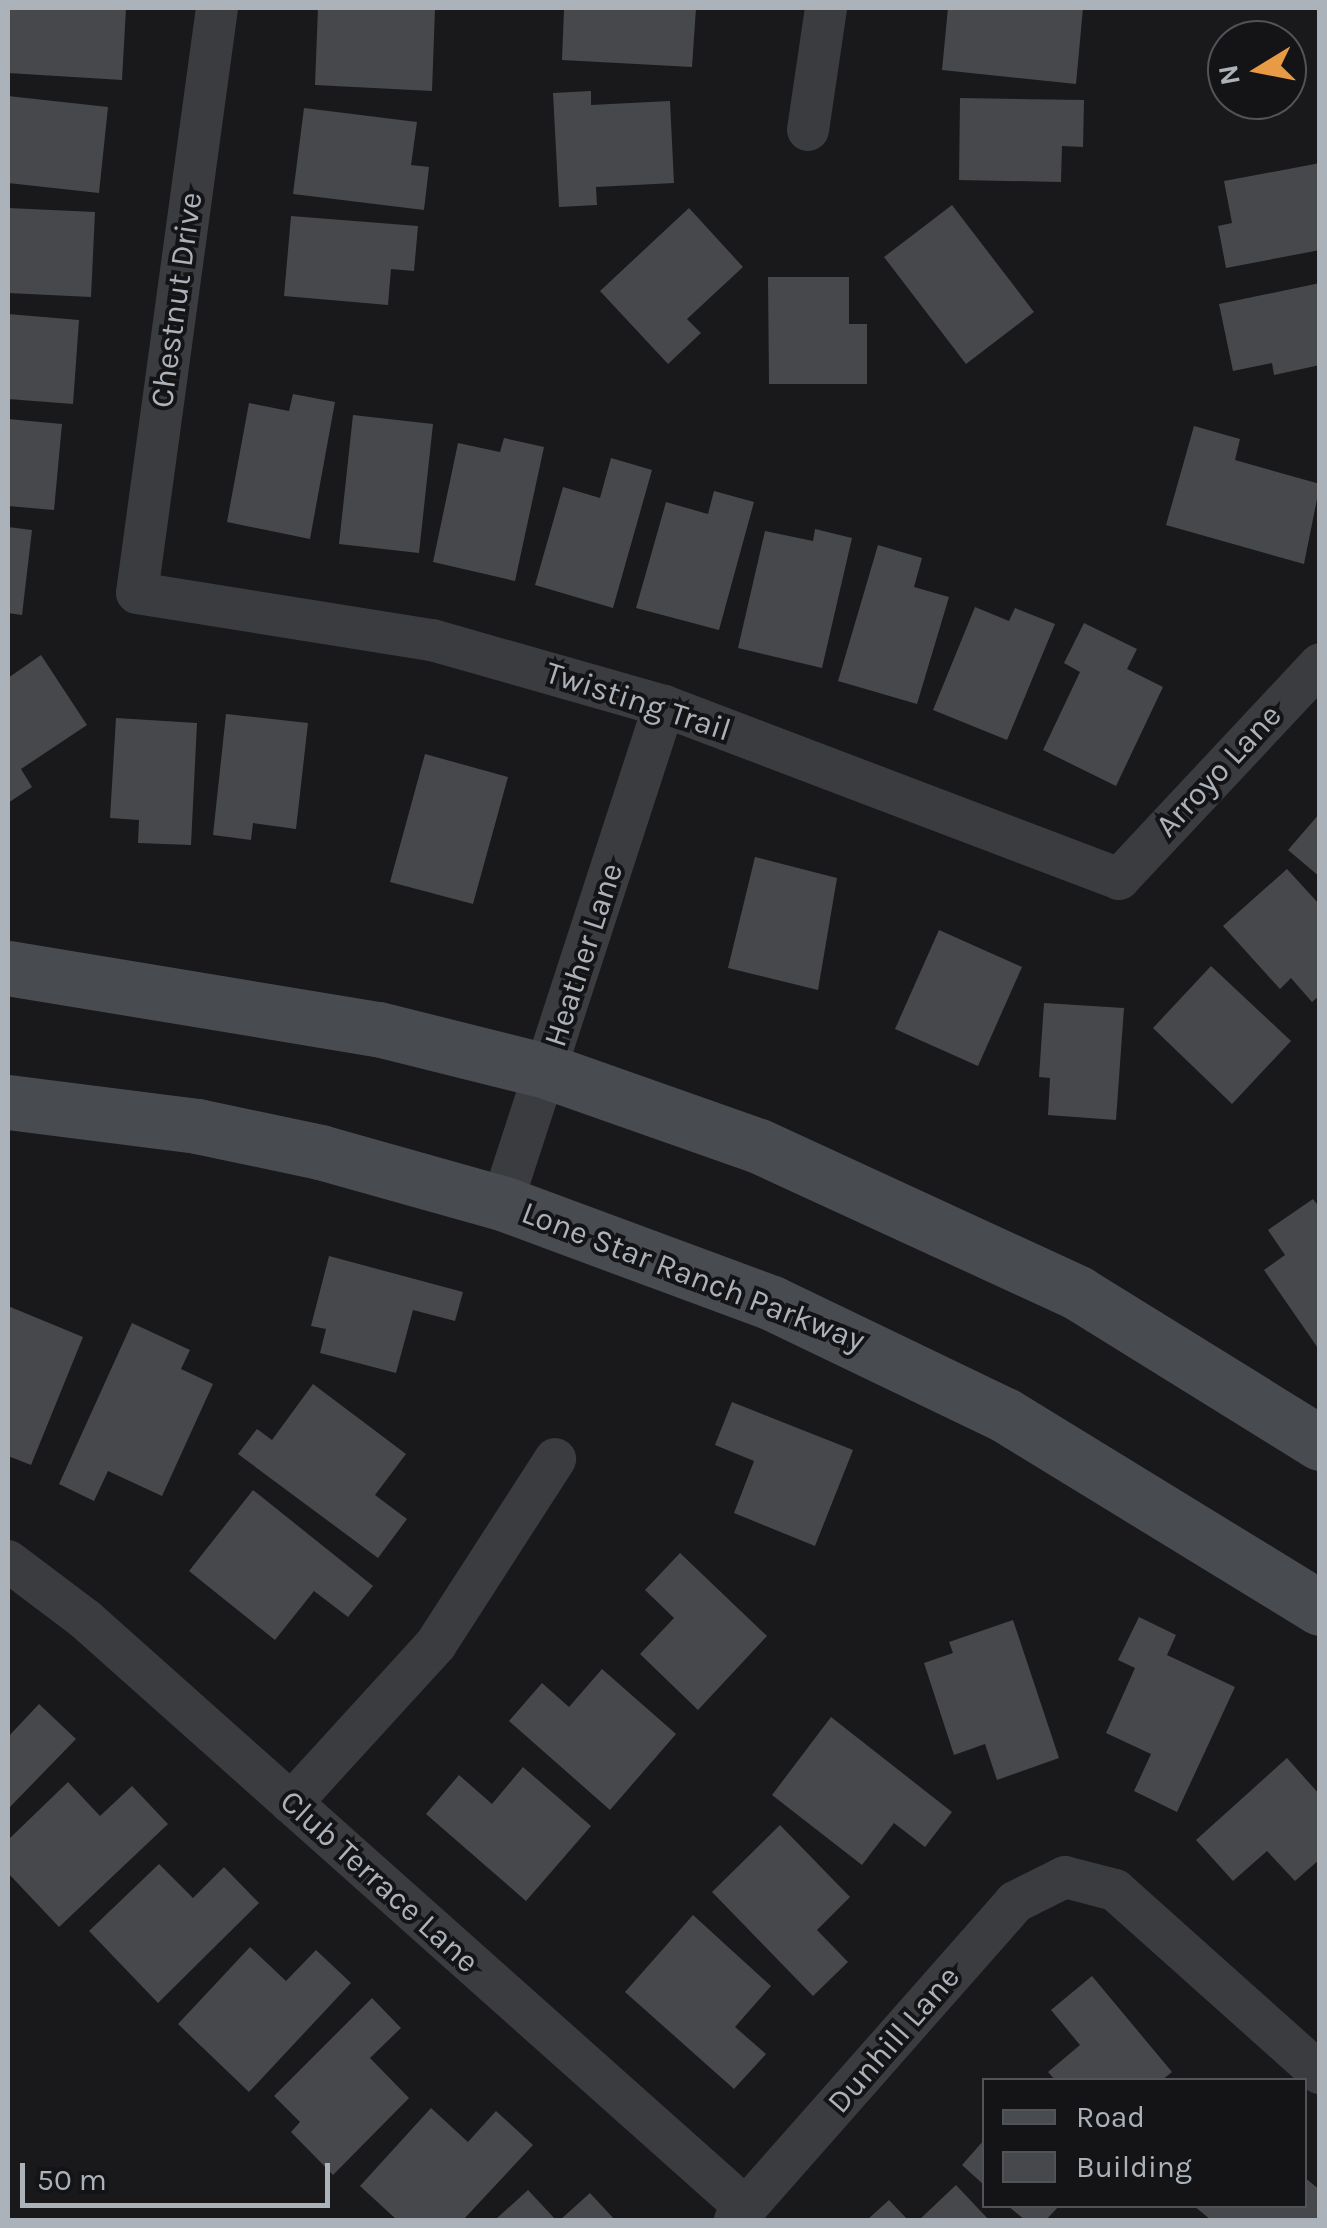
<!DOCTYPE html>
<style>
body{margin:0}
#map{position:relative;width:1327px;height:2228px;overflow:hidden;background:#19191b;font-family:Karla,sans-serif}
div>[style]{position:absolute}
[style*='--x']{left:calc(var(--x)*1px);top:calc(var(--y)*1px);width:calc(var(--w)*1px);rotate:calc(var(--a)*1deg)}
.building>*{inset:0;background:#46484b}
.street>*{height:42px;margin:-21px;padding:0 21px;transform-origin:21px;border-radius:21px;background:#3a3c40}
.secondary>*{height:55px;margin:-27.5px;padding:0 27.5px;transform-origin:27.5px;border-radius:27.5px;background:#484b50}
span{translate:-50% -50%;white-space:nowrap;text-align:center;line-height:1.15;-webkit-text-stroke:8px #141416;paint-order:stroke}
.street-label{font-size:32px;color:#acb2ba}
.frame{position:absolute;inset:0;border:10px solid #acb2ba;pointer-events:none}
.legend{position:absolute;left:982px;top:2078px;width:325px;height:130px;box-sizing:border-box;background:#141416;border:2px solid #515358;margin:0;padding:12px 18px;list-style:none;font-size:30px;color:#acb2ba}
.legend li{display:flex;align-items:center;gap:20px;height:50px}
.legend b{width:50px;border:2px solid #515358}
.north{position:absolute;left:1207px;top:20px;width:100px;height:100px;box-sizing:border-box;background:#141416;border:2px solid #515358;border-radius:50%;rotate:260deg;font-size:28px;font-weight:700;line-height:40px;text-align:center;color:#acb2ba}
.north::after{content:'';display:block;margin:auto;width:35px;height:45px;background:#e89b44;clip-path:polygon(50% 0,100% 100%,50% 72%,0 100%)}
.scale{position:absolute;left:20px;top:2163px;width:310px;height:45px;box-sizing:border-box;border:5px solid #acb2ba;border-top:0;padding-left:12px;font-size:30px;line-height:35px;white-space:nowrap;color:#acb2ba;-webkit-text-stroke:8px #141416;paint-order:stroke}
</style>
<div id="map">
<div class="building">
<div style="clip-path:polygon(8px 8px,126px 8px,122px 80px,8px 73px)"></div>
<div style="clip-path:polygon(318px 8px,435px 8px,432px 91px,315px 85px)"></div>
<div style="clip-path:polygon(696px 8px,692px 67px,562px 60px,564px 10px)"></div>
<div style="clip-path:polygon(948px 8px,1083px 8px,1076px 84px,942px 70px)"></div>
<div style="clip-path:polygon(591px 91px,591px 105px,670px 101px,674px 183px,596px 187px,597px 205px,559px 207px,553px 93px)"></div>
<div style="clip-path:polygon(8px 96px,108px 107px,99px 193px,8px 183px)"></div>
<div style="clip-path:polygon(960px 98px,1084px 100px,1083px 147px,1062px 146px,1061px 182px,959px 180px)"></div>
<div style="clip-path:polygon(304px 108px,417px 122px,411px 165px,429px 167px,424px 210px,293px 194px)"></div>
<div style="clip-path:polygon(1320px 163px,1320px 250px,1226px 268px,1218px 226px,1232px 223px,1224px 181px)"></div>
<div style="clip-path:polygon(952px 205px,1034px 312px,966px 364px,884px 257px)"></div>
<div style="clip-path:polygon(8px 208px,95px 212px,91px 297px,8px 293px)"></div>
<div style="clip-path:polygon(689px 208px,743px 267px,687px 319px,701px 333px,668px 364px,600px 291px)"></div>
<div style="clip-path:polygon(291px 216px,418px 226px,414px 271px,391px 269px,388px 305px,284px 296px)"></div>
<div style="clip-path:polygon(768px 277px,849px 277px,849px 324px,867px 324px,867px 384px,769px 384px)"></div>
<div style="clip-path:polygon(1320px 283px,1320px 365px,1274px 375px,1272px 363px,1233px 371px,1219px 304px)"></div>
<div style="clip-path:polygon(8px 314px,79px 320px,73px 404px,8px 399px)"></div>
<div style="clip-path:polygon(293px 394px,335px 402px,310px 539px,227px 522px,249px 403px,289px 411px)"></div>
<div style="clip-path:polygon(353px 415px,433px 424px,419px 553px,339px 544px)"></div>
<div style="clip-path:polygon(8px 419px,62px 424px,54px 510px,8px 506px)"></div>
<div style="clip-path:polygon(1194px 426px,1240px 439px,1235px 460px,1320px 484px,1304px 564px,1166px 525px)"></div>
<div style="clip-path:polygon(504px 438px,544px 447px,515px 581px,433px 562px,458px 443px,500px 452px)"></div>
<div style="clip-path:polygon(611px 458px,652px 470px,613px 608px,535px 585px,563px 487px,600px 498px)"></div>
<div style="clip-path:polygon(714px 491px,754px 502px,719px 630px,636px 608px,666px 502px,708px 514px)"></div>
<div style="clip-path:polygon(8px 527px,32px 530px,22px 615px,8px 613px)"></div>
<div style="clip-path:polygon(815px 529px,852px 538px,822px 668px,738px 648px,765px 531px,813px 541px)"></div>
<div style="clip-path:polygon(878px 545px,922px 558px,914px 587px,949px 597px,917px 704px,838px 681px)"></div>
<div style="clip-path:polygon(975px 607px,1009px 621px,1015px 608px,1055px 624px,1007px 740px,933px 710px)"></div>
<div style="clip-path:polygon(1084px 623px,1137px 649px,1127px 669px,1163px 687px,1116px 786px,1043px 750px,1080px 672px,1064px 663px)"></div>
<div style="clip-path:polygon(41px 655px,87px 725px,21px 769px,32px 787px,8px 803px,8px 678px)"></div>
<div style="clip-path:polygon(226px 714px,308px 723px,296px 829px,253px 823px,251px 840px,213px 835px)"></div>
<div style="clip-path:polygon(116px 718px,197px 723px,191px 845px,138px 843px,139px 820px,110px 818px)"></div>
<div style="clip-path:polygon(425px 754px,508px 777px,473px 904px,390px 882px)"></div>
<div style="clip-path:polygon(1320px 813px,1320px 877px,1288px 850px)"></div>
<div style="clip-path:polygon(755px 857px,837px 878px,818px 990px,728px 968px)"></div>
<div style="clip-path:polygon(1287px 869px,1320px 905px,1320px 995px,1312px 1002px,1291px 978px,1280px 989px,1223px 926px)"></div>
<div style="clip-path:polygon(939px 930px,1022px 967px,978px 1066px,895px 1029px)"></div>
<div style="clip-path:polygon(1211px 966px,1291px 1041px,1232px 1104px,1153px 1028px)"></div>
<div style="clip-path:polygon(1044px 1003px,1124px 1008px,1116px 1120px,1048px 1115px,1050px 1078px,1039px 1077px)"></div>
<div style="clip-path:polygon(1313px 1199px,1320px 1208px,1320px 1351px,1264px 1270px,1285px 1255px,1268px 1230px)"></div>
<div style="clip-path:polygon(329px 1256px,463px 1292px,455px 1321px,413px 1310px,396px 1373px,320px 1353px,326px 1329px,311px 1326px)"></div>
<div style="clip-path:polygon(8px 1306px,83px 1337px,31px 1465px,8px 1456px)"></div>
<div style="clip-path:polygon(132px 1323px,190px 1350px,181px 1369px,213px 1384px,162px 1496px,108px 1471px,94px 1501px,59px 1484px)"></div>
<div style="clip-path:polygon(313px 1384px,406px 1454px,375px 1495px,407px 1519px,378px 1558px,238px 1454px,257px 1429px,272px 1440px)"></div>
<div style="clip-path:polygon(732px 1402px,853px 1450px,815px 1546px,734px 1513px,754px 1461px,715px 1445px)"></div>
<div style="clip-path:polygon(253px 1490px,373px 1586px,348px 1617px,314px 1591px,275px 1640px,189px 1571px)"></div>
<div style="clip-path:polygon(680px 1553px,767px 1636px,698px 1710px,640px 1654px,674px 1618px,645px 1590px)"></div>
<div style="clip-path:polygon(1139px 1617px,1176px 1635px,1167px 1655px,1235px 1687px,1177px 1812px,1134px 1791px,1151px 1754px,1106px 1733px,1135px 1668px,1118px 1660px)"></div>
<div style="clip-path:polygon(1013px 1620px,1059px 1758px,997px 1780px,985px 1744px,954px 1755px,924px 1663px,953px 1653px,949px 1642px)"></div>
<div style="clip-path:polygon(602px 1669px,676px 1734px,610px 1810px,509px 1721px,542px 1683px,569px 1707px)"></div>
<div style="clip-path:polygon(39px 1704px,76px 1739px,8px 1809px,8px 1737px)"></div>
<div style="clip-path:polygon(831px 1717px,952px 1812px,925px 1847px,894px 1823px,862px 1865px,772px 1795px)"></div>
<div style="clip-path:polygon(1287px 1758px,1320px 1795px,1320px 1859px,1295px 1881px,1267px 1851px,1233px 1881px,1196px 1840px)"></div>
<div style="clip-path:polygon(523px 1767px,591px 1826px,526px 1901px,426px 1814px,459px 1775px,492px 1804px)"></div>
<div style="clip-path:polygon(68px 1782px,100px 1816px,132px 1786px,168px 1824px,59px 1927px,8px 1873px,8px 1840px)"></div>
<div style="clip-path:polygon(780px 1825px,850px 1897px,817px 1930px,848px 1962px,813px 1996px,712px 1892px)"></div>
<div style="clip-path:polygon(159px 1864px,193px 1898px,224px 1867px,259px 1903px,158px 2003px,89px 1931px)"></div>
<div style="clip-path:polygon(693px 1915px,771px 1986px,735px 2027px,766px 2054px,734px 2089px,625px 1992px)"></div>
<div style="clip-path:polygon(250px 1947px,286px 1981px,316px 1950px,351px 1983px,249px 2092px,178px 2024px)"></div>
<div style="clip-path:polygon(1092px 1976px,1172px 2072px,1162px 2080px,1055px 2080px,1048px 2072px,1080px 2045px,1051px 2010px)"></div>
<div style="clip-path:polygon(372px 1998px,401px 2028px,370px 2058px,409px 2098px,333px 2175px,291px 2132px,300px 2122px,274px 2096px)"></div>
<div style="clip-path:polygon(431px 2108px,468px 2142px,496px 2111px,533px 2145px,463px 2220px,397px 2220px,360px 2186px)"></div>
<div style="clip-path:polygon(984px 2140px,984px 2185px,962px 2165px)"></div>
<div style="clip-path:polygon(1304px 2177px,1320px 2190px,1320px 2220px,1211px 2220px,1194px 2206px,1304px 2206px)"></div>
<div style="clip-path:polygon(956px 2185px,989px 2220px,919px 2220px)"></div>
<div style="clip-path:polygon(528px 2190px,556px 2220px,495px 2220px)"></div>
<div style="clip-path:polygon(590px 2193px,615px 2220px,560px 2220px)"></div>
<div style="clip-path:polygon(889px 2200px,908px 2220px,867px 2220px)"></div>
<div style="clip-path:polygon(1008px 2206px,1059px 2206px,1046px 2220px,1025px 2220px)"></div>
</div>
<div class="street">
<div style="--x:217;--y:8;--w:590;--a:97.79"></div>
<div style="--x:137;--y:593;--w:299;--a:9.1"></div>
<div style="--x:432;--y:640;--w:241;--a:15.9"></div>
<div style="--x:664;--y:706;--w:487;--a:20.8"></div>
<div style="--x:1119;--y:879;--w:294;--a:-46.9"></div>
<div style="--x:808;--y:130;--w:123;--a:-81.6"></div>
<div style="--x:502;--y:1203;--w:523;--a:-71.95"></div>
<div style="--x:8;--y:1561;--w:96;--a:37"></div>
<div style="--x:85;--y:1619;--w:885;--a:41.7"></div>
<div style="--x:291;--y:1803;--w:215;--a:-47.6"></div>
<div style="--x:436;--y:1644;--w:220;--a:-57.2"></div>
<div style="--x:735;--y:2220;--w:424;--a:-48.6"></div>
<div style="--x:1015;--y:1902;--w:56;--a:-26.6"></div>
<div style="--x:1065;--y:1877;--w:52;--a:14.6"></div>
<div style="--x:1115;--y:1890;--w:275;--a:41.8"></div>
</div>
<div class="secondary">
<div style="--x:8;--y:968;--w:375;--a:9.4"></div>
<div style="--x:378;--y:1029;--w:173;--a:14"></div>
<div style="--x:546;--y:1071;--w:226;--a:19.4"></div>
<div style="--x:759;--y:1146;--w:351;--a:24.7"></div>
<div style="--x:1078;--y:1293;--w:285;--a:31.8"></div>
<div style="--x:8;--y:1102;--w:191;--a:7.2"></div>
<div style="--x:197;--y:1126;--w:126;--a:11.9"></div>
<div style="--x:320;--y:1152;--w:189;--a:15.7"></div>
<div style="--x:502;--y:1203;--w:288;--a:20.3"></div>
<div style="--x:772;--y:1303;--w:259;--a:25.7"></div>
<div style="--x:1005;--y:1415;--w:369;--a:31.5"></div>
</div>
<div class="street-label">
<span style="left:177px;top:300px;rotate:-82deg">Chestnut Drive</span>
<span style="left:638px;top:702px;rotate:18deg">Twisting Trail</span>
<span style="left:1219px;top:771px;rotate:-47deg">Arroyo Lane</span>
<span style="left:584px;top:955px;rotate:-72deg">Heather Lane</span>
<span style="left:693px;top:1277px;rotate:21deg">Lone Star Ranch Parkway</span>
<span style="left:379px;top:1882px;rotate:42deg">Club Terrace Lane</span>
<span style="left:894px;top:2040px;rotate:-49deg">Dunhill Lane</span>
</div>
<div class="frame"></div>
<ul class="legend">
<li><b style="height:12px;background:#484b50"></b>Road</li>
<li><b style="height:28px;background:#46484b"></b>Building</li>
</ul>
<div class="north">N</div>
<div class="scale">50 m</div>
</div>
